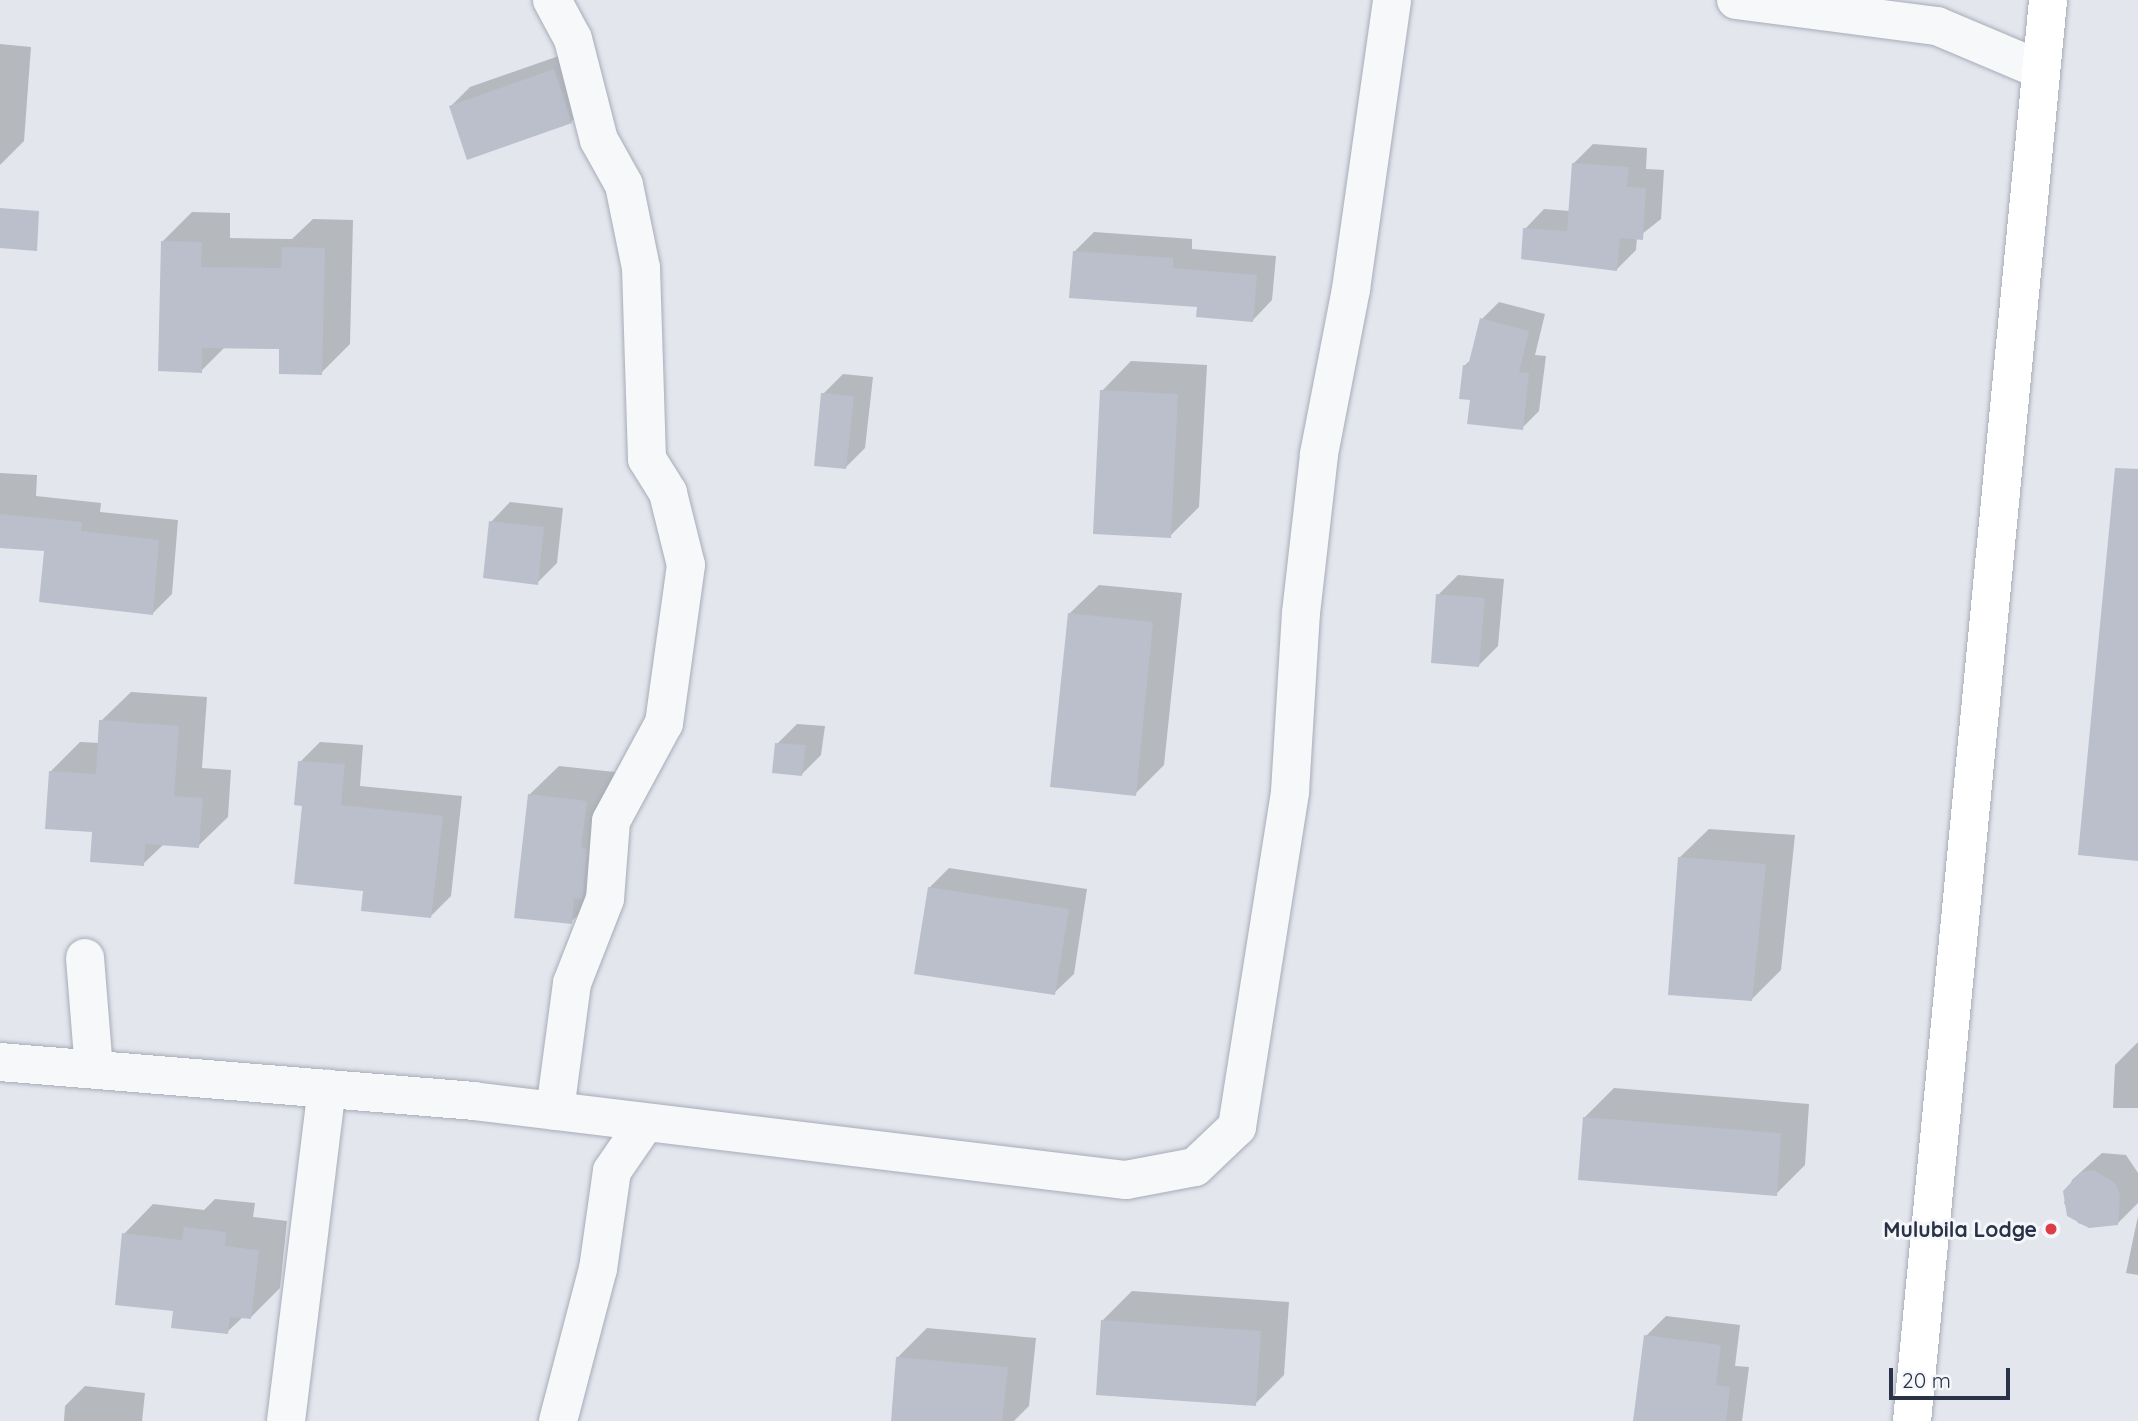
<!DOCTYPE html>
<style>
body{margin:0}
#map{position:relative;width:2138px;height:1421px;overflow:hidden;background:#e3e6ed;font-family:Quicksand,sans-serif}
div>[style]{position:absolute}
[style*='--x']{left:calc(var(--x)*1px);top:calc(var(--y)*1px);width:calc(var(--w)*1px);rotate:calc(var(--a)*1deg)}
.shadow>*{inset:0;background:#0003}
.building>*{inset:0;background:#babfcb}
.roads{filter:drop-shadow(0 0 2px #a7acb8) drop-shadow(0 0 2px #a7acb8)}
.street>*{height:38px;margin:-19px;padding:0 19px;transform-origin:19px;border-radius:19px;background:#f7f8fa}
.secondary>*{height:38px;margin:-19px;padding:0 19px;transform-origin:19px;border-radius:19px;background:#fff}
.dots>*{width:19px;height:19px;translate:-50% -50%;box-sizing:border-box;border:4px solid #f4f6f9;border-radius:50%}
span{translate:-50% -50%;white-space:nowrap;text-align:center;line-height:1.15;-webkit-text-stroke:6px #f4f6f9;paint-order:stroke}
.poi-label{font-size:21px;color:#293247;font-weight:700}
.right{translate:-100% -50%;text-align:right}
.scale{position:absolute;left:1889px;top:1368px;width:121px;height:32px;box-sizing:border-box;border:4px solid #293247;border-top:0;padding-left:9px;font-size:21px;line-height:24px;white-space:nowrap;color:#293247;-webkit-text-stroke:5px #f4f6f9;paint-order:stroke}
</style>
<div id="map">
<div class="shadow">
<div style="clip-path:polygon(0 44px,31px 47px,24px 141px,0 165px)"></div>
<div style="clip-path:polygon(573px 51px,591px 102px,571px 122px,451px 106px,470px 87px)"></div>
<div style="clip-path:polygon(1593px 144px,1647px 148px,1646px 169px,1664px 170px,1661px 219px,1637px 238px,1636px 250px,1617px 269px,1525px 229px,1544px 209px,1570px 211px,1573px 164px)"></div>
<div style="clip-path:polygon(192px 212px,230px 213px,230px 238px,292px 239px,313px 219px,353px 220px,350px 344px,321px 373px,281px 347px,226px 346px,201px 371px,162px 242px)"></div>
<div style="clip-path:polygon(1094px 232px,1192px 239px,1192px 249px,1276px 256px,1272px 300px,1253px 320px,1199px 306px,1074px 252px)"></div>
<div style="clip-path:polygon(1499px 302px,1545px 314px,1535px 355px,1546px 356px,1539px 411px,1522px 428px,1472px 398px,1464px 366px,1472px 359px,1482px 319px)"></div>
<div style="clip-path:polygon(1131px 361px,1207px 365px,1199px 507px,1170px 536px,1102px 391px)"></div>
<div style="clip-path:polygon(843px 374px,873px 377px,865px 448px,845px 468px,823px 394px)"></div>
<div style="clip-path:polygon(0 473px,37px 475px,36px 496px,101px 503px,100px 512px,178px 520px,172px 594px,152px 614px,46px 549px,0 546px)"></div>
<div style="clip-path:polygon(510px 502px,563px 508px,557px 563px,537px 583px,491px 522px)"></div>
<div style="clip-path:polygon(1458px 575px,1504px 579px,1498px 646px,1478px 666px,1438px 595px)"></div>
<div style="clip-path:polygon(1099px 585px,1182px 593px,1164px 765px,1135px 794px,1069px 614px)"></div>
<div style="clip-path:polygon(131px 692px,207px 697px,202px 768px,231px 770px,228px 817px,198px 846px,164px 844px,143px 864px,94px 830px,51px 771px,80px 742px,100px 743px,101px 721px)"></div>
<div style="clip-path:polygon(797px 724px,825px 726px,821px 755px,801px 775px,777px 744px)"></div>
<div style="clip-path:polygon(320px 742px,363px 745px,360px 786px,462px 796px,451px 896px,431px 916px,365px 889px,304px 804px,300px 762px)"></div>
<div style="clip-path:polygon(559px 766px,615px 772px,600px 893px,571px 922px,529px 795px)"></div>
<div style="clip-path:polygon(1709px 829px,1795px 835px,1781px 970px,1752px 999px,1679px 858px)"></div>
<div style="clip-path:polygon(949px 868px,1087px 889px,1074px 974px,1054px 993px,929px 888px)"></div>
<div style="clip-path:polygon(2138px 1042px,2138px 1108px,2113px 1108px,2115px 1065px)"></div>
<div style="clip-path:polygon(1614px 1088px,1809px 1104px,1805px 1165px,1776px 1194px,1584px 1118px)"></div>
<div style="clip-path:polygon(2102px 1153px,2126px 1155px,2138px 1173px,2138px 1203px,2118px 1223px,2089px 1227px,2078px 1223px,2064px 1203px,2072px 1180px)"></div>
<div style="clip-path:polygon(215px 1199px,255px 1203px,253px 1217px,287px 1221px,280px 1288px,250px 1318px,243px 1317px,227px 1332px,124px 1234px,153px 1204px,204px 1210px)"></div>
<div style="clip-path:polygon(2138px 1216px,2138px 1275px,2126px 1273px)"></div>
<div style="clip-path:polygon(1132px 1291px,1289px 1302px,1284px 1375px,1255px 1404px,1103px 1320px)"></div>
<div style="clip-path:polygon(1666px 1316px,1740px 1325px,1735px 1366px,1749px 1367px,1742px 1421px,1635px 1421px,1646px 1336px)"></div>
<div style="clip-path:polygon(927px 1328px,1036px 1338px,1029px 1406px,1014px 1421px,892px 1421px,898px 1357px)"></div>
<div style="clip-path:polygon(85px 1386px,145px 1393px,142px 1421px,64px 1421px,65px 1406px)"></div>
</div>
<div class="building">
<div style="clip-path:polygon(554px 69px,572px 123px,467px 160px,449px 106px)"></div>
<div style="clip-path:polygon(1572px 163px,1629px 167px,1627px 187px,1646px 188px,1643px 240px,1620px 238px,1617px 271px,1521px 259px,1523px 228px,1567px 231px)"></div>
<div style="clip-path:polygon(0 208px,39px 211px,37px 251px,0 248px)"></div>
<div style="clip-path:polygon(161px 241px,202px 242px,201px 267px,281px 268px,282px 247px,325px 248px,322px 375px,279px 374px,279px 349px,202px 348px,202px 373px,158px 371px)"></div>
<div style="clip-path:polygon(1073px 251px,1173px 258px,1173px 268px,1257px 275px,1253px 322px,1196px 317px,1197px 307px,1069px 298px)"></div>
<div style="clip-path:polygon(1480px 318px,1529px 331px,1519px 372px,1529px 373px,1523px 430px,1467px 424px,1470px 400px,1459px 399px,1463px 365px,1468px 366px)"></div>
<div style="clip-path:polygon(1100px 390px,1178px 394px,1171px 538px,1093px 534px)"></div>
<div style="clip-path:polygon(821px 393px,854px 396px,846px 469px,814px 466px)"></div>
<div style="clip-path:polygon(2115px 468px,2138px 469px,2138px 861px,2078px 855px)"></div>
<div style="clip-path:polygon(0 514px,82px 522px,81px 531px,159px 540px,153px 615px,39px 602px,44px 551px,0 548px)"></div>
<div style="clip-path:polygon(489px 521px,544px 527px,538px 585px,483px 578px)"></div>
<div style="clip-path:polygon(1436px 594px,1485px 598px,1479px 667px,1431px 663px)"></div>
<div style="clip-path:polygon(1068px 613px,1153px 622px,1136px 796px,1050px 787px)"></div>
<div style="clip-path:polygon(99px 720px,179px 726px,174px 796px,203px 798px,199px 848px,145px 844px,144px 866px,90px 862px,92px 832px,45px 829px,49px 771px,96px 774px)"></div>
<div style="clip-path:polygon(775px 743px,806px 745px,802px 776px,772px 773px)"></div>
<div style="clip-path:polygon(298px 761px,345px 764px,341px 805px,443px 816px,431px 918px,361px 911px,363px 891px,294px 884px,302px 806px,294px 805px)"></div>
<div style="clip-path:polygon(528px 794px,587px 801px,581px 848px,587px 849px,583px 894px,582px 899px,574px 898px,572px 924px,514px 918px)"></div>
<div style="clip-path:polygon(1678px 857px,1766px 864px,1752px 1001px,1668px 995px)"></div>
<div style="clip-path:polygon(928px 887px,1069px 909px,1055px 995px,914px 974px)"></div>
<div style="clip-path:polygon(1583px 1117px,1781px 1133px,1777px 1196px,1578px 1180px)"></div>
<div style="clip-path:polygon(2094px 1170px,2115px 1183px,2120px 1195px,2118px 1225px,2089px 1228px,2067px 1216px,2063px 1191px,2081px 1172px)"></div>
<div style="clip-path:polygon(184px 1227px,226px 1232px,225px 1246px,259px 1250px,251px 1319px,230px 1317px,228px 1334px,171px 1328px,173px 1311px,115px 1305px,122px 1233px,182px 1240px)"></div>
<div style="clip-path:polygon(1101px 1320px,1261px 1331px,1256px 1406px,1096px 1395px)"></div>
<div style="clip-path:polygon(1644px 1335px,1721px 1345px,1716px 1385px,1730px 1387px,1726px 1421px,1633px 1421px)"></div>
<div style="clip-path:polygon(896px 1357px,1008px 1367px,1002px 1421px,891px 1421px)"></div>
</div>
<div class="roads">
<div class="street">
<div style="--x:552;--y:0;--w:44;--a:61.7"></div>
<div style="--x:573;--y:39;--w:104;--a:75.6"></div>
<div style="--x:599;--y:140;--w:51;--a:60.9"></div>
<div style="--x:624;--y:185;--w:85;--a:78.4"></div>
<div style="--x:641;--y:268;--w:191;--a:88.2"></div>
<div style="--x:647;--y:459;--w:40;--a:58"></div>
<div style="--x:668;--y:493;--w:74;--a:76"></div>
<div style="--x:686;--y:565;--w:160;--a:97.9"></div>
<div style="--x:664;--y:723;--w:111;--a:118.4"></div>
<div style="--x:611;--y:821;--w:78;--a:94.4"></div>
<div style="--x:605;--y:899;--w:90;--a:111.4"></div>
<div style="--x:572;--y:983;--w:129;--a:97.6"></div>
<div style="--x:1736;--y:0;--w:203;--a:7.4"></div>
<div style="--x:1937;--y:26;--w:113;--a:22.9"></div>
<div style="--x:85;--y:958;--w:111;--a:85.4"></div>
<div style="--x:0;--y:1062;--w:475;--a:4.7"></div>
<div style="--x:473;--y:1101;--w:658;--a:6.9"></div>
<div style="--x:1126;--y:1180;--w:70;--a:-10.7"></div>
<div style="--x:1195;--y:1167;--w:58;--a:-43.6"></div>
<div style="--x:1237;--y:1127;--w:339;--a:-81"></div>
<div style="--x:1290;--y:792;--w:179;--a:-86.5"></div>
<div style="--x:1301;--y:613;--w:160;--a:-83.5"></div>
<div style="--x:1319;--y:454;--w:168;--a:-79"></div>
<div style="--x:1351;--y:289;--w:292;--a:-81.9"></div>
<div style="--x:286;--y:1421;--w:335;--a:-83"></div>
<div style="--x:558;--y:1421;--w:157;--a:-75.3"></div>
<div style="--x:598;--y:1269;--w:99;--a:-81.9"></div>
<div style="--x:612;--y:1171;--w:58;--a:-55.5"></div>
</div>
<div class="secondary">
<div style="--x:1912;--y:1421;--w:1427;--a:-84.53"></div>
</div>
</div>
<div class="dots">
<div style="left:2051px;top:1229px;background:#dd3d49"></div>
</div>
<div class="poi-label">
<span class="right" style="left:2037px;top:1229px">Mulubila Lodge</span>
</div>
<div class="scale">20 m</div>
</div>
